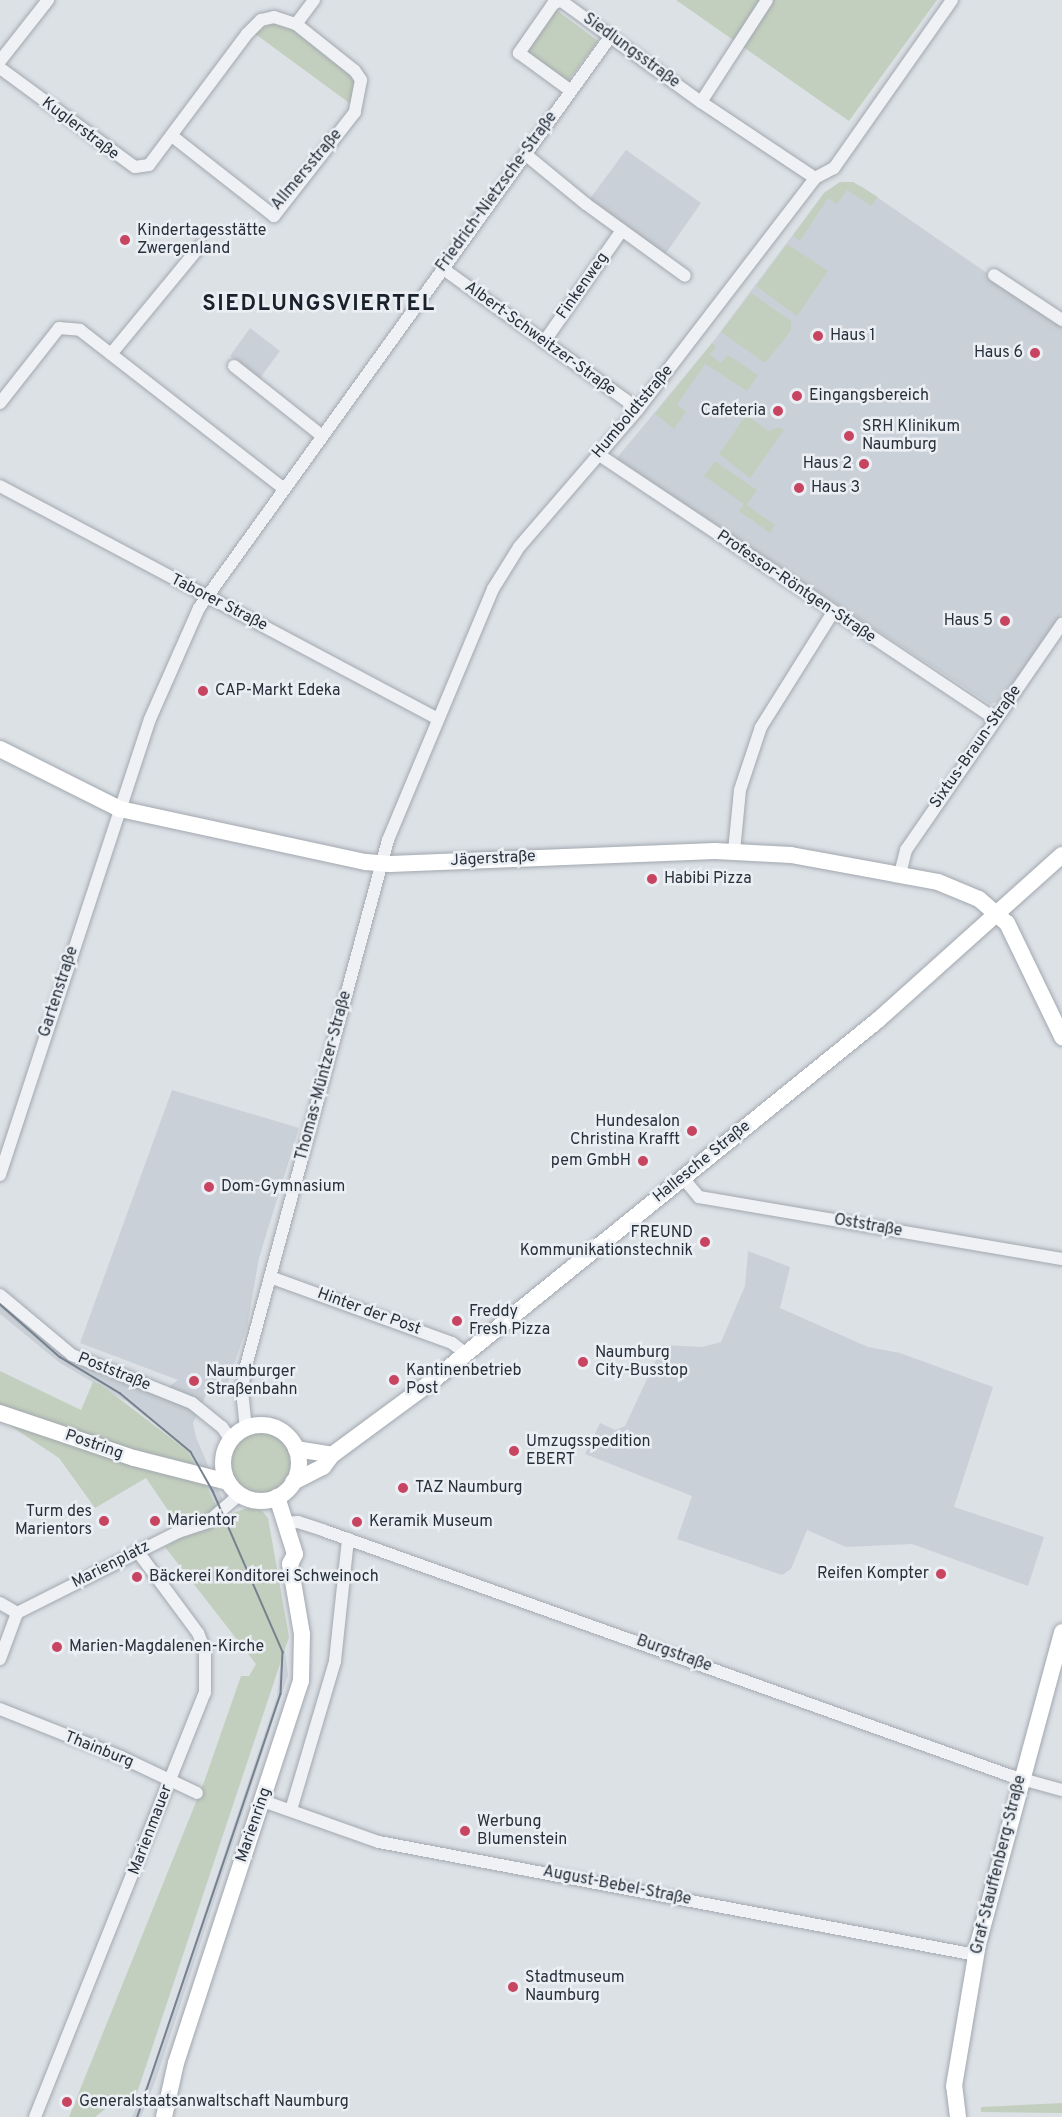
<!DOCTYPE html>
<meta charset="utf-8">
<style>
body{margin:0}
#map{position:relative;width:1062px;height:2117px;overflow:hidden;background:#dce1e6;font-family:Overpass,sans-serif}
div>[style]{position:absolute}
[style*='--x']{left:calc(var(--x)*1px);top:calc(var(--y)*1px);width:calc(var(--w)*1px);rotate:calc(var(--a)*1deg)}
.built>*{inset:0;background:#cad0d7}
.green>*{inset:0;background:#c3cfbe}
.round{border-radius:50%}
.roads{filter:drop-shadow(0 0 2px #a2a8af) drop-shadow(0 0 2px #a2a8af)}
.minor>*{height:12px;margin:-6px;padding:0 6px;transform-origin:6px;border-radius:6px;background:#eff1f4}
.secondary>*{height:16px;margin:-8px;padding:0 8px;transform-origin:8px;border-radius:8px;background:#fff}
.secondary>.ring{margin:-8px;padding:0;box-sizing:content-box;background:none;border:16px solid #fff;border-radius:50%}
.tram>*{height:1.5px;margin:-0.75px;padding:0 0.75px;transform-origin:0.75px;border-radius:0.75px;background:#76818e}
.dots>*{width:16px;height:16px;translate:-50% -50%;box-sizing:border-box;border:3px solid #ebeff4;border-radius:50%}
span{translate:-50% -50%;white-space:nowrap;text-align:center;line-height:1.15;-webkit-text-stroke:5px #ebeff4;paint-order:stroke}
.street-label{font-size:16px;color:#27303b}
.poi-label{font-size:16px;color:#27303b}
.left{translate:0 -50%;text-align:left}
.right{translate:-100% -50%;text-align:right}
.district-label{font-size:22px;color:#19212c;font-weight:700;letter-spacing:1.5px}
</style>
<div id="map">
<div class="built">
<div style="clip-path:polygon(626px 150px,701px 203px,662px 259px,586px 204px)"></div>
<div style="clip-path:polygon(840px 182px,861px 186px,1062px 325px,1062px 613px,999px 702px,990px 704px,616px 459px,712px 343px,824px 193px)"></div>
<div style="clip-path:polygon(250px 328px,280px 351px,260px 378px,230px 356px)"></div>
<div style="clip-path:polygon(172px 1090px,299px 1128px,259px 1258px,247px 1327px,223px 1396px,208px 1391px,193px 1423px,196px 1437px,284px 1645px,288px 1675px,156px 2079px,141px 2117px,132px 2117px,150px 2077px,277px 1696px,281px 1659px,219px 1510px,188px 1451px,127px 1402px,60px 1363px,0 1314px,0 1300px,54px 1348px,104px 1377px,158px 1395px,178px 1380px,80px 1343px)"></div>
<div style="clip-path:polygon(748px 1251px,790px 1267px,780px 1308px,868px 1347px,900px 1353px,993px 1387px,954px 1507px,1044px 1537px,1028px 1586px,912px 1544px,846px 1547px,807px 1530px,791px 1569px,782px 1575px,677px 1539px,692px 1496px,585px 1454px,600px 1423px,615px 1430px,625px 1426px,663px 1345px,702px 1347px,721px 1342px,745px 1286px)"></div>
</div>
<div class="green">
<div style="clip-path:polygon(676px 0,937px 0,849px 121px)"></div>
<div style="clip-path:polygon(555px 9px,598px 41px,566px 84px,523px 52px)"></div>
<div style="clip-path:polygon(274px 22px,293px 30px,351px 76px,356px 83px,352px 105px,254px 33px)"></div>
<div style="clip-path:polygon(840px 182px,853px 182px,878px 197px,871px 206px,847px 190px,837px 204px,828px 198px,800px 241px,793px 236px,824px 193px)"></div>
<div style="clip-path:polygon(787px 244px,828px 271px,797px 316px,756px 286px)"></div>
<div style="clip-path:polygon(751px 293px,791px 321px,791px 331px,765px 363px,721px 332px)"></div>
<div style="clip-path:polygon(712px 343px,716px 346px,710px 355px,721px 363px,728px 355px,758px 375px,747px 391px,705px 364px,677px 405px,686px 412px,674px 429px,655px 414px)"></div>
<div style="clip-path:polygon(746px 415px,769px 431px,779px 427px,784px 430px,750px 478px,719px 454px)"></div>
<div style="clip-path:polygon(715px 461px,757px 490px,747px 505px,775px 525px,770px 533px,739px 511px,744px 504px,704px 476px)"></div>
<div style="clip-path:polygon(0 1371px,81px 1410px,93px 1382px,100px 1384px,188px 1451px,222px 1517px,250px 1507px,262px 1511px,268px 1518px,289px 1637px,136px 2096px,109px 2106px,95px 2117px,69px 2117px,204px 1782px,241px 1676px,249px 1676px,256px 1664px,165px 1547px,185px 1535px,146px 1478px,95px 1508px,59px 1458px,0 1419px)"></div>
<div class="round" style="left:230px;top:1432px;width:62px;height:62px"></div>
<div style="clip-path:polygon(1062px 2103px,1062px 2113px,981px 2112px,981px 2107px)"></div>
</div>
<div class="roads">
<div class="minor">
<div style="--x:560;--y:0;--w:174;--a:35.9"></div>
<div style="--x:701;--y:102;--w:137;--a:33.7"></div>
<div style="--x:561;--y:0;--w:9;--a:153"></div>
<div style="--x:553;--y:4;--w:60;--a:124.8"></div>
<div style="--x:519;--y:53;--w:63;--a:36"></div>
<div style="--x:296;--y:24;--w:30;--a:-53"></div>
<div style="--x:0;--y:61;--w:78;--a:-51.8"></div>
<div style="--x:0;--y:68;--w:167;--a:36.3"></div>
<div style="--x:135;--y:167;--w:14;--a:-8"></div>
<div style="--x:149;--y:165;--w:164;--a:-53.2"></div>
<div style="--x:247;--y:34;--w:20;--a:-45"></div>
<div style="--x:261;--y:20;--w:13;--a:-13"></div>
<div style="--x:274;--y:17;--w:23;--a:18"></div>
<div style="--x:296;--y:24;--w:75;--a:38.5"></div>
<div style="--x:355;--y:71;--w:11;--a:56"></div>
<div style="--x:361;--y:80;--w:33;--a:101"></div>
<div style="--x:355;--y:112;--w:132;--a:127.9"></div>
<div style="--x:274;--y:216;--w:130;--a:-141.9"></div>
<div style="--x:701;--y:102;--w:121;--a:-57.1"></div>
<div style="--x:525;--y:154;--w:79;--a:39.3"></div>
<div style="--x:586;--y:204;--w:122;--a:36"></div>
<div style="--x:442;--y:268;--w:241;--a:35.7"></div>
<div style="--x:994;--y:275;--w:82;--a:33.5"></div>
<div style="--x:544;--y:342;--w:136;--a:-55.1"></div>
<div style="--x:111;--y:354;--w:140;--a:-50.5"></div>
<div style="--x:234;--y:366;--w:111;--a:38.4"></div>
<div style="--x:0;--y:403;--w:95;--a:-51.8"></div>
<div style="--x:59;--y:328;--w:21;--a:5"></div>
<div style="--x:80;--y:330;--w:257;--a:37.9"></div>
<div style="--x:598;--y:454;--w:477;--a:33.7"></div>
<div style="--x:0;--y:486;--w:496;--a:28"></div>
<div style="--x:734;--y:851;--w:61;--a:-84.4"></div>
<div style="--x:740;--y:790;--w:66;--a:-71.6"></div>
<div style="--x:761;--y:727;--w:136;--a:-57.9"></div>
<div style="--x:900;--y:874;--w:25;--a:-76"></div>
<div style="--x:906;--y:850;--w:275;--a:-55.4"></div>
<div style="--x:0;--y:1175;--w:480;--a:-71.8"></div>
<div style="--x:150;--y:719;--w:121;--a:-66.2"></div>
<div style="--x:199;--y:608;--w:704;--a:-54.25"></div>
<div style="--x:683;--y:1178;--w:25;--a:50"></div>
<div style="--x:699;--y:1197;--w:368;--a:9.7"></div>
<div style="--x:270;--y:1277;--w:194;--a:19.9"></div>
<div style="--x:452;--y:1343;--w:16;--a:38"></div>
<div style="--x:0;--y:1295;--w:94;--a:39.8"></div>
<div style="--x:72;--y:1355;--w:129;--a:21.8"></div>
<div style="--x:192;--y:1403;--w:38;--a:39"></div>
<div style="--x:222;--y:1427;--w:16;--a:55"></div>
<div style="--x:246;--y:1429;--w:39;--a:-96"></div>
<div style="--x:242;--y:1390;--w:24;--a:-81"></div>
<div style="--x:246;--y:1366;--w:545;--a:-74.89"></div>
<div style="--x:388;--y:840;--w:272;--a:-67.3"></div>
<div style="--x:493;--y:589;--w:49;--a:-58.2"></div>
<div style="--x:519;--y:547;--w:182;--a:-49.2"></div>
<div style="--x:638;--y:409;--w:291;--a:-52.5"></div>
<div style="--x:815;--y:178;--w:21;--a:-28"></div>
<div style="--x:834;--y:168;--w:205;--a:-54.9"></div>
<div style="--x:284;--y:1523;--w:14;--a:-4"></div>
<div style="--x:298;--y:1522;--w:28;--a:18"></div>
<div style="--x:325;--y:1531;--w:728;--a:19.65"></div>
<div style="--x:1011;--y:1776;--w:53;--a:15.4"></div>
<div style="--x:0;--y:1603;--w:20;--a:30"></div>
<div style="--x:17;--y:1613;--w:180;--a:-26.7"></div>
<div style="--x:178;--y:1532;--w:32;--a:-18"></div>
<div style="--x:208;--y:1522;--w:43;--a:-41.2"></div>
<div style="--x:0;--y:1659;--w:49;--a:-69.7"></div>
<div style="--x:0;--y:1709;--w:130;--a:21.6"></div>
<div style="--x:121;--y:1757;--w:84;--a:25.3"></div>
<div style="--x:263;--y:1801;--w:123;--a:19.5"></div>
<div style="--x:379;--y:1842;--w:608;--a:10.72"></div>
<div style="--x:291;--y:1810;--w:155;--a:-73.5"></div>
<div style="--x:335;--y:1661;--w:123;--a:-83.9"></div>
<div style="--x:35;--y:2117;--w:457;--a:-68.2"></div>
<div style="--x:205;--y:1693;--w:42;--a:-90"></div>
<div style="--x:205;--y:1651;--w:19;--a:-111"></div>
<div style="--x:198;--y:1633;--w:101;--a:-126.5"></div>
</div>
<div class="secondary">
<div style="--x:0;--y:749;--w:134;--a:26.6"></div>
<div style="--x:120;--y:809;--w:252;--a:12.2"></div>
<div style="--x:366;--y:862;--w:24;--a:5"></div>
<div style="--x:390;--y:864;--w:325;--a:-2.3"></div>
<div style="--x:715;--y:851;--w:76;--a:3"></div>
<div style="--x:791;--y:855;--w:149;--a:10.4"></div>
<div style="--x:938;--y:882;--w:44;--a:22.5"></div>
<div style="--x:979;--y:899;--w:37;--a:41"></div>
<div style="--x:1007;--y:923;--w:127;--a:64.2"></div>
<div style="--x:0;--y:1413;--w:141;--a:18.6"></div>
<div style="--x:134;--y:1458;--w:97;--a:14.3"></div>
<div class="ring" style="left:223px;top:1425px;width:60px;height:60px"></div>
<div style="--x:296;--y:1449;--w:36;--a:9"></div>
<div style="--x:293;--y:1482;--w:34;--a:-27"></div>
<div style="--x:323;--y:1467;--w:15;--a:-53"></div>
<div style="--x:332;--y:1455;--w:123;--a:-36.4"></div>
<div style="--x:431;--y:1382;--w:575;--a:-39"></div>
<div style="--x:878;--y:1020;--w:247;--a:-41.9"></div>
<div style="--x:164;--y:2117;--w:55;--a:-77.5"></div>
<div style="--x:176;--y:2063;--w:402;--a:-71.9"></div>
<div style="--x:301;--y:1681;--w:47;--a:-88.8"></div>
<div style="--x:302;--y:1634;--w:71;--a:-99.7"></div>
<div style="--x:290;--y:1564;--w:11;--a:-63"></div>
<div style="--x:295;--y:1554;--w:60;--a:-107.5"></div>
<div style="--x:958;--y:2117;--w:31;--a:-97"></div>
<div style="--x:954;--y:2086;--w:144;--a:-80.4"></div>
<div style="--x:978;--y:1944;--w:323;--a:-74.9"></div>
</div>
</div>
<div class="tram">
<div style="--x:0;--y:1304;--w:80;--a:41.5"></div>
<div style="--x:60;--y:1357;--w:70;--a:31"></div>
<div style="--x:120;--y:1393;--w:92;--a:39.7"></div>
<div style="--x:191;--y:1452;--w:45;--a:60.6"></div>
<div style="--x:213;--y:1491;--w:176;--a:66.5"></div>
<div style="--x:283;--y:1652;--w:42;--a:92.7"></div>
<div style="--x:281;--y:1694;--w:447;--a:108.7"></div>
</div>
<div class="dots">
<div style="left:125px;top:240px;background:#c74561"></div>
<div style="left:818px;top:336px;background:#c74561"></div>
<div style="left:1035px;top:353px;background:#c74561"></div>
<div style="left:797px;top:396px;background:#c74561"></div>
<div style="left:778px;top:411px;background:#c74561"></div>
<div style="left:849px;top:436px;background:#c74561"></div>
<div style="left:864px;top:464px;background:#c74561"></div>
<div style="left:799px;top:488px;background:#c74561"></div>
<div style="left:1005px;top:621px;background:#c74561"></div>
<div style="left:203px;top:691px;background:#c74561"></div>
<div style="left:652px;top:879px;background:#c74561"></div>
<div style="left:692px;top:1131px;background:#c74561"></div>
<div style="left:643px;top:1161px;background:#c74561"></div>
<div style="left:209px;top:1187px;background:#c74561"></div>
<div style="left:705px;top:1242px;background:#c74561"></div>
<div style="left:457px;top:1321px;background:#c74561"></div>
<div style="left:583px;top:1362px;background:#c74561"></div>
<div style="left:394px;top:1380px;background:#c74561"></div>
<div style="left:194px;top:1381px;background:#c74561"></div>
<div style="left:514px;top:1451px;background:#c74561"></div>
<div style="left:403px;top:1488px;background:#c74561"></div>
<div style="left:104px;top:1521px;background:#c74561"></div>
<div style="left:155px;top:1521px;background:#c74561"></div>
<div style="left:357px;top:1522px;background:#c74561"></div>
<div style="left:941px;top:1574px;background:#c74561"></div>
<div style="left:137px;top:1577px;background:#c74561"></div>
<div style="left:57px;top:1647px;background:#c74561"></div>
<div style="left:465px;top:1831px;background:#c74561"></div>
<div style="left:513px;top:1987px;background:#c74561"></div>
<div style="left:67px;top:2102px;background:#c74561"></div>
</div>
<div class="street-label">
<span style="left:631px;top:51px;rotate:36deg">Siedlungsstraße</span>
<span style="left:80px;top:129px;rotate:37deg">Kuglerstraße</span>
<span style="left:307px;top:170px;rotate:-50deg">Allmersstraße</span>
<span style="left:497px;top:192px;rotate:-54deg">Friedrich-Nietzsche-Straße</span>
<span style="left:583px;top:286px;rotate:-55deg">Finkenweg</span>
<span style="left:540px;top:339px;rotate:36deg">Albert-Schweitzer-Straße</span>
<span style="left:633px;top:412px;rotate:-50deg">Humboldtstraße</span>
<span style="left:796px;top:587px;rotate:34deg">Professor-Röntgen-Straße</span>
<span style="left:219px;top:603px;rotate:27deg">Taborer Straße</span>
<span style="left:976px;top:747px;rotate:-55deg">Sixtus-Braun-Straße</span>
<span style="left:493px;top:859px;rotate:-3deg">Jägerstraße</span>
<span style="left:59px;top:992px;rotate:-72deg">Gartenstraße</span>
<span style="left:324px;top:1076px;rotate:-75deg">Thomas-Müntzer-Straße</span>
<span style="left:702px;top:1162px;rotate:-39deg">Hallesche Straße</span>
<span style="left:868px;top:1226px;rotate:10deg">Oststraße</span>
<span style="left:369px;top:1312px;rotate:20deg">Hinter der Post</span>
<span style="left:114px;top:1372px;rotate:22deg">Poststraße</span>
<span style="left:94px;top:1445px;rotate:19deg">Postring</span>
<span style="left:111px;top:1565px;rotate:-27deg">Marienplatz</span>
<span style="left:674px;top:1654px;rotate:20deg">Burgstraße</span>
<span style="left:99px;top:1750px;rotate:22deg">Thainburg</span>
<span style="left:254px;top:1825px;rotate:-71deg">Marienring</span>
<span style="left:151px;top:1830px;rotate:-69deg">Marienmauer</span>
<span style="left:999px;top:1865px;rotate:-76deg">Graf-Stauffenberg-Straße</span>
<span style="left:617px;top:1886px;rotate:11deg">August-Bebel-Straße</span>
</div>
<div class="poi-label">
<span class="left" style="left:137px;top:240px">Kindertagesstätte<br>Zwergenland</span>
<span class="left" style="left:830px;top:336px">Haus 1</span>
<span class="right" style="left:1023px;top:353px">Haus 6</span>
<span class="left" style="left:809px;top:396px">Eingangsbereich</span>
<span class="right" style="left:766px;top:411px">Cafeteria</span>
<span class="left" style="left:862px;top:436px">SRH Klinikum<br>Naumburg</span>
<span class="right" style="left:852px;top:464px">Haus 2</span>
<span class="left" style="left:811px;top:488px">Haus 3</span>
<span class="right" style="left:993px;top:621px">Haus 5</span>
<span class="left" style="left:215px;top:691px">CAP-Markt Edeka</span>
<span class="left" style="left:664px;top:879px">Habibi Pizza</span>
<span class="right" style="left:680px;top:1131px">Hundesalon<br>Christina Krafft</span>
<span class="right" style="left:631px;top:1161px">pem GmbH</span>
<span class="left" style="left:221px;top:1187px">Dom-Gymnasium</span>
<span class="right" style="left:693px;top:1242px">FREUND<br>Kommunikationstechnik</span>
<span class="left" style="left:469px;top:1321px">Freddy<br>Fresh Pizza</span>
<span class="left" style="left:595px;top:1362px">Naumburg<br>City-Busstop</span>
<span class="left" style="left:406px;top:1380px">Kantinenbetrieb<br>Post</span>
<span class="left" style="left:206px;top:1381px">Naumburger<br>Straßenbahn</span>
<span class="left" style="left:526px;top:1451px">Umzugsspedition<br>EBERT</span>
<span class="left" style="left:415px;top:1488px">TAZ Naumburg</span>
<span class="right" style="left:92px;top:1521px">Turm des<br>Marientors</span>
<span class="left" style="left:167px;top:1521px">Marientor</span>
<span class="left" style="left:369px;top:1522px">Keramik Museum</span>
<span class="right" style="left:929px;top:1574px">Reifen Kompter</span>
<span class="left" style="left:149px;top:1577px">Bäckerei Konditorei Schweinoch</span>
<span class="left" style="left:69px;top:1647px">Marien-Magdalenen-Kirche</span>
<span class="left" style="left:477px;top:1831px">Werbung<br>Blumenstein</span>
<span class="left" style="left:525px;top:1987px">Stadtmuseum<br>Naumburg</span>
<span class="left" style="left:79px;top:2102px">Generalstaatsanwaltschaft Naumburg</span>
</div>
<div class="district-label">
<span style="left:319px;top:305px">SIEDLUNGSVIERTEL</span>
</div>
</div>
